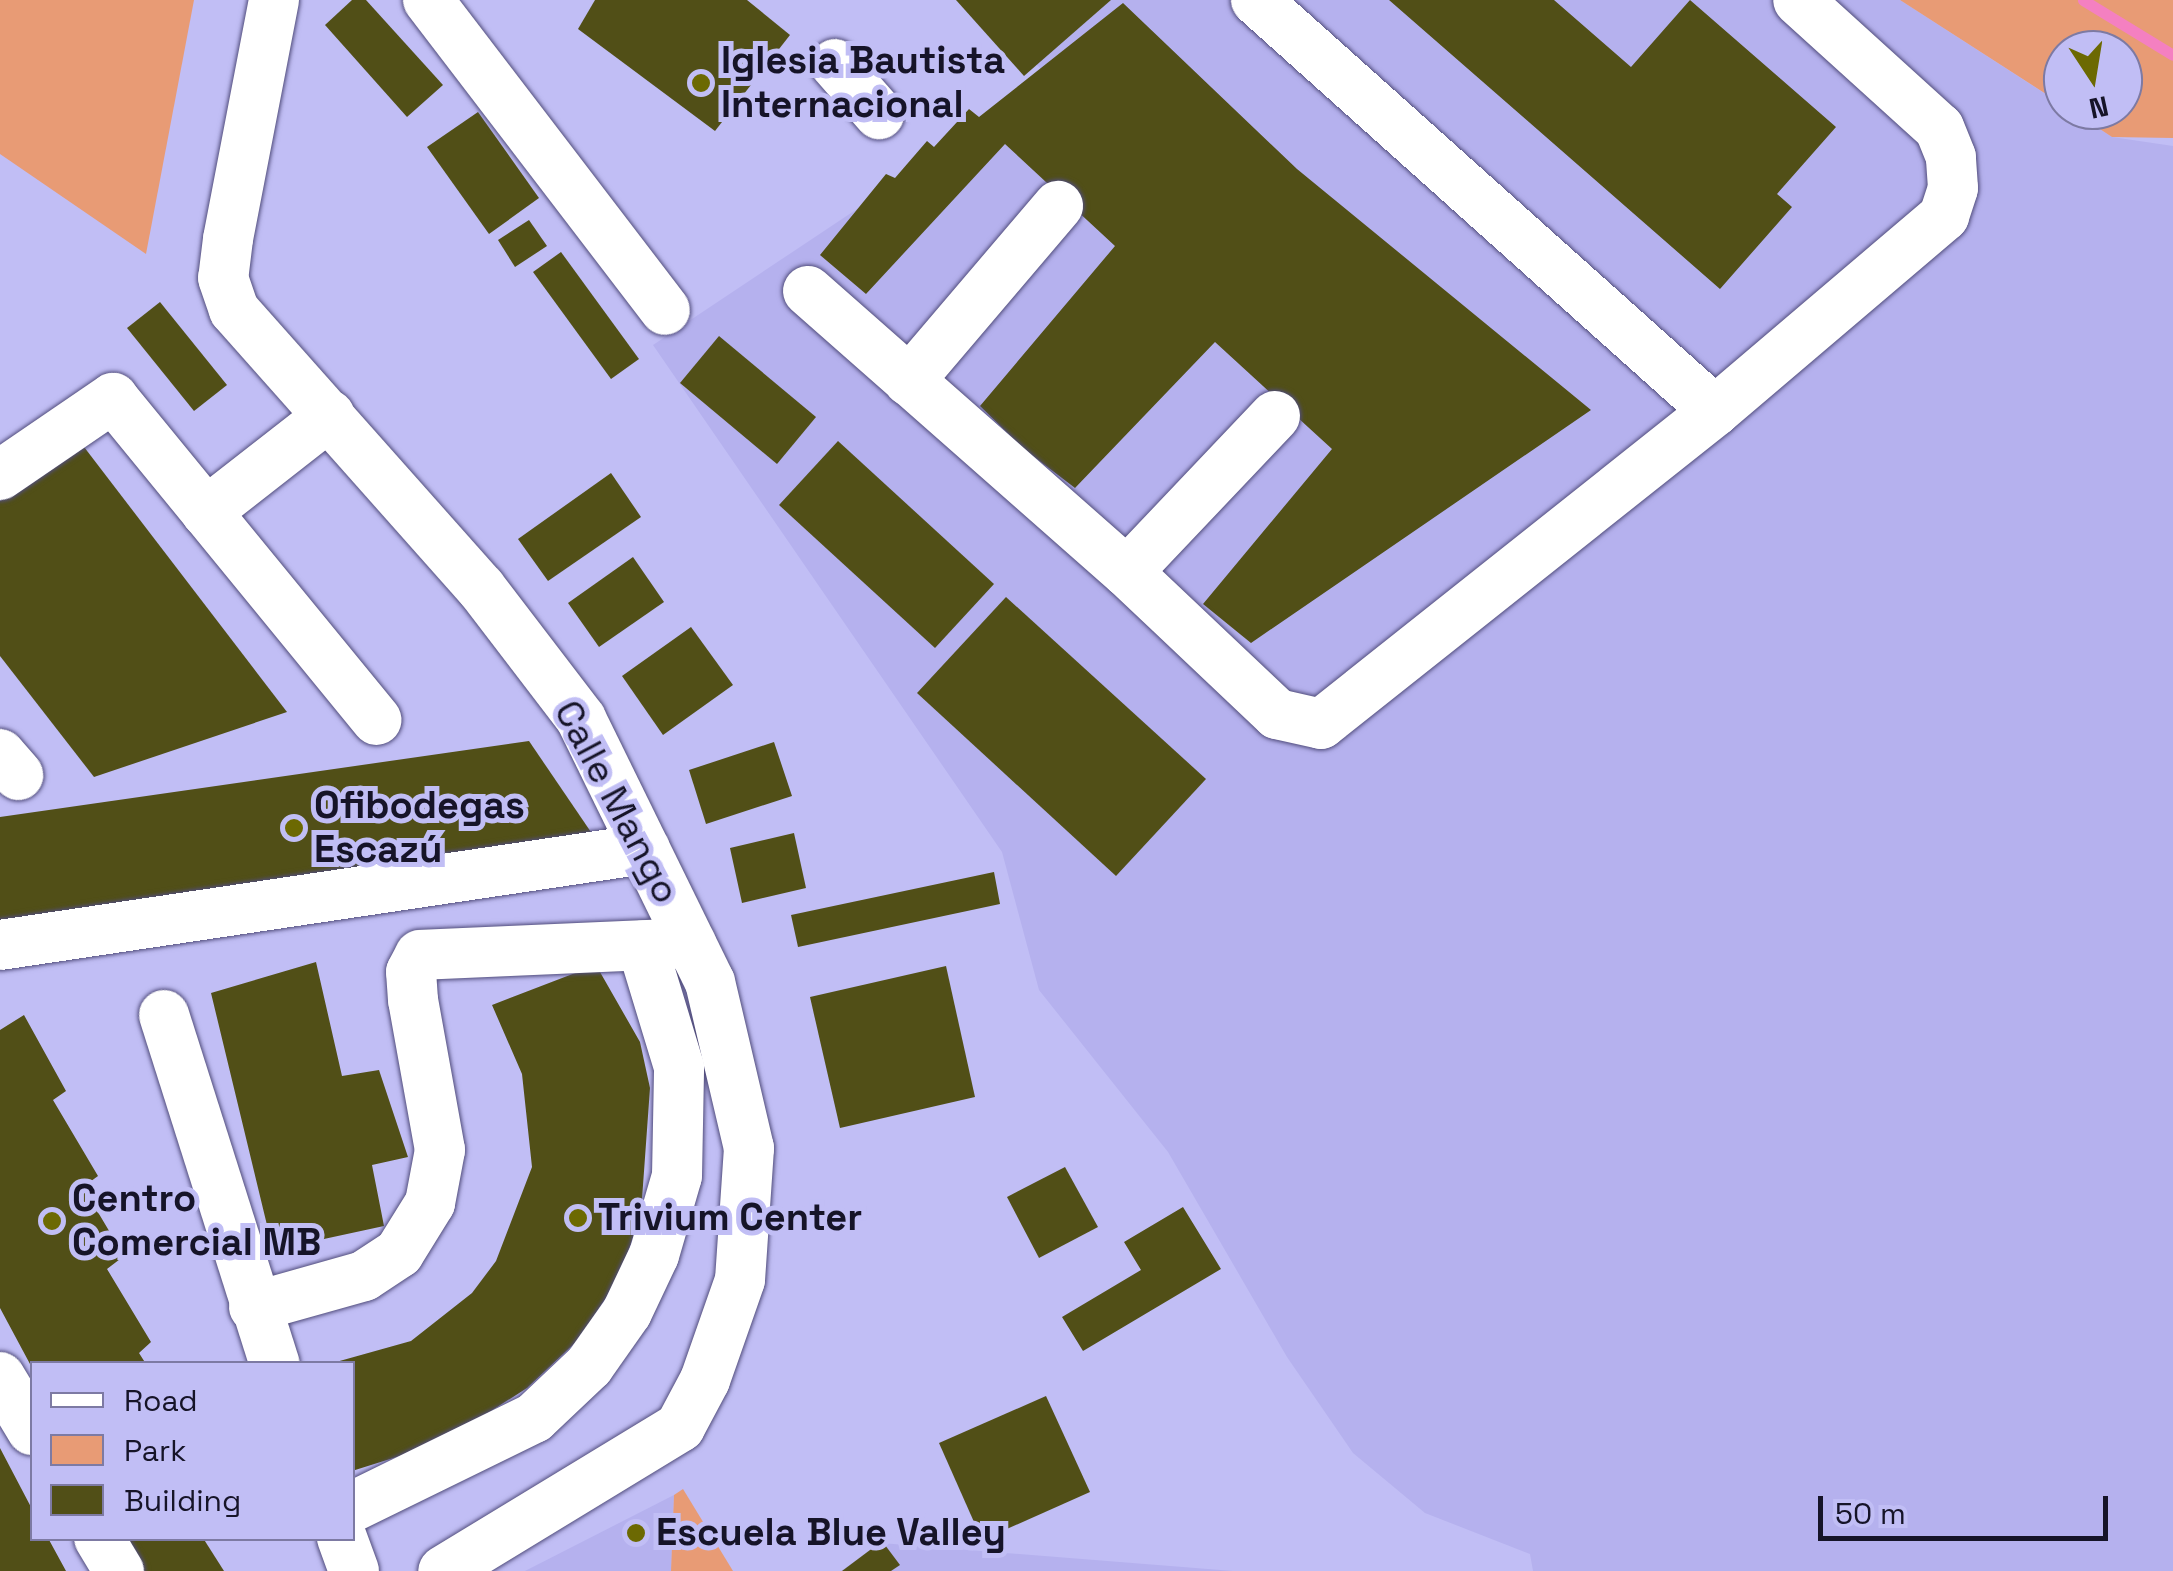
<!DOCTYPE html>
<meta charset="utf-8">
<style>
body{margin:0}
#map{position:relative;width:2173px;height:1571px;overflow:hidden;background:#c1bef5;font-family:"Space Grotesk",sans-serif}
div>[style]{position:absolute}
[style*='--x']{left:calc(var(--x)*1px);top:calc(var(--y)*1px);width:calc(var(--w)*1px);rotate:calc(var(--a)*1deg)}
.built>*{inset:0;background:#b5b1ee}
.green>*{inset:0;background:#e89b75}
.stream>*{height:11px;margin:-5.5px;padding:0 5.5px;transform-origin:5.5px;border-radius:5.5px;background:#f480c1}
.building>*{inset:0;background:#514f17}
.roads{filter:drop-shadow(0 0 2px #514d7c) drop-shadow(0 0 2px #514d7c)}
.minor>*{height:50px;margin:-25px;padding:0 25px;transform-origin:25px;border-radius:25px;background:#fff}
.dots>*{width:28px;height:28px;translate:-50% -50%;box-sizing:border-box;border:5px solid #c1bef5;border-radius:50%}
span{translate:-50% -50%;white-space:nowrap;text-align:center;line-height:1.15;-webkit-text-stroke:10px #c1bef5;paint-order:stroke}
.poi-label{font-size:38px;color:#161428;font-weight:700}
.left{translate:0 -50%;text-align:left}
.street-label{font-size:38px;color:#161428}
.legend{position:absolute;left:30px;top:1361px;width:325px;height:180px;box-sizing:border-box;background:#c1bef5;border:2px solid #7d7aa3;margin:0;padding:12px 18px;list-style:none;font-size:30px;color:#161428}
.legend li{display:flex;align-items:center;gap:20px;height:50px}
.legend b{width:50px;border:2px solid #7d7aa3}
.north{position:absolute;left:2043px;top:30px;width:100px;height:100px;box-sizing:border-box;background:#c1bef5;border:2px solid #7d7aa3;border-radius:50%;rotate:168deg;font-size:28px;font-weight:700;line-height:40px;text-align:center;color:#161428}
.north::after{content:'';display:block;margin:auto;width:35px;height:45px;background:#6c6902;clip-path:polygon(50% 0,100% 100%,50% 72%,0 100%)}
.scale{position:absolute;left:1818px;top:1496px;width:290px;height:45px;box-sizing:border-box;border:5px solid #161428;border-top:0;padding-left:12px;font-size:30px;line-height:35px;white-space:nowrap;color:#161428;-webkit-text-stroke:8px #c1bef5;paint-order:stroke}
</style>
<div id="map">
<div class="built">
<div style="clip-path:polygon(970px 0,1900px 0,2112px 137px,2173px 146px,2173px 1571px,1533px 1571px,1530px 1554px,1425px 1513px,1353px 1453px,1287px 1357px,1168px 1152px,1039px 990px,1002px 852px,653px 345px,953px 145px,1042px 70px)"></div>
<div style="clip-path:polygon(674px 1495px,671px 1571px,525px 1571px)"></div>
<div style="clip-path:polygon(881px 1543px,1233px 1571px,841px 1571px)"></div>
</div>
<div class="green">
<div style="clip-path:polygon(0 0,194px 0,146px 254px,0 154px)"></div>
<div style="clip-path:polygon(1900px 0,2173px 0,2173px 138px,2112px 137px,2071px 110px,2123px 110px,2123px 50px,2063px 50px,2063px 105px)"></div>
<div style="clip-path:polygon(683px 1489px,733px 1571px,671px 1571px,674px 1495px)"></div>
</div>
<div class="stream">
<div style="--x:2083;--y:0;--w:105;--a:31.4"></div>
</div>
<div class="building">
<div style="clip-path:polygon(352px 0,366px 0,443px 85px,407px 117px,325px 25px)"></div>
<div style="clip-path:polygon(595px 0,747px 0,790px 35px,715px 131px,578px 29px)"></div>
<div style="clip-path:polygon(956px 0,1111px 0,1024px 76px)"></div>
<div style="clip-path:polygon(1389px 0,1554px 0,1631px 67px,1690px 0,1836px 127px,1777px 194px,1792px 207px,1720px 289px)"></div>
<div style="clip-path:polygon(1123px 3px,1297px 169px,1591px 410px,1251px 643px,1203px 604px,1332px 449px,1215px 342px,1075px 488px,1024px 449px,980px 406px,1115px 246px,1005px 144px,866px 294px,820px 255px,886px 174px,895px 178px,927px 141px,934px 147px,969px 109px,979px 117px)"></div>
<div style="clip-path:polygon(478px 112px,539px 198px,489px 234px,427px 147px)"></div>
<div style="clip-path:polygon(529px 220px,547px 246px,515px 267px,498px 240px)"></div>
<div style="clip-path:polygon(561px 252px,639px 359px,611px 379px,533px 272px)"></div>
<div style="clip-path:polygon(160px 302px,227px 385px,194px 411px,127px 328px)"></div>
<div style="clip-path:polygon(719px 336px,816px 417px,777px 464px,680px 383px)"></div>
<div style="clip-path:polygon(838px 441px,994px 584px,935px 648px,779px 505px)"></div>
<div style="clip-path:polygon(81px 443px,287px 712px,94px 777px,0 656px,0 501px)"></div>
<div style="clip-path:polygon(611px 473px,641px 517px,548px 581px,518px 539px)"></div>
<div style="clip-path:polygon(633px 557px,664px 602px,599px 647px,568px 603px)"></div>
<div style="clip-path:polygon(1006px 597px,1206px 779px,1116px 876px,917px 693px)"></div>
<div style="clip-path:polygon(691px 627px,733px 685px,663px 735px,622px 676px)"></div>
<div style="clip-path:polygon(529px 741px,595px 838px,0 920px,0 817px)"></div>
<div style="clip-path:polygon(774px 742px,792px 796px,706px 824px,689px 770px)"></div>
<div style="clip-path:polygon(794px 833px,806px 888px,742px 903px,730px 848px)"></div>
<div style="clip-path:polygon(994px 872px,1000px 904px,798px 947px,791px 915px)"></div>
<div style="clip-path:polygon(316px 962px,342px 1076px,379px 1070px,408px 1157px,372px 1165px,384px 1226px,273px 1250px,211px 993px)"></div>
<div style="clip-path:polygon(596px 965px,640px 1042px,650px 1088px,641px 1213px,620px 1276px,579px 1339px,527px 1388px,441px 1443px,352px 1471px,352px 1364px,336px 1362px,411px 1341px,472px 1293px,496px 1261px,532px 1167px,522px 1074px,492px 1005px)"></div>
<div style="clip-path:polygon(946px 966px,975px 1097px,840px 1128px,810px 997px)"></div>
<div style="clip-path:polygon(24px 1015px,66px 1091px,53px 1100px,98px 1176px,83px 1187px,124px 1256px,107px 1269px,151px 1342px,139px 1353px,146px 1364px,30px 1364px,0 1308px,0 1030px)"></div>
<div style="clip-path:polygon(1065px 1167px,1098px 1227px,1039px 1258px,1007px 1197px)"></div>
<div style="clip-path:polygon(1183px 1207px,1221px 1269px,1083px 1351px,1062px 1317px,1141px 1270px,1124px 1242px)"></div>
<div style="clip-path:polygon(1046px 1396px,1090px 1492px,982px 1540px,939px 1443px)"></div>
<div style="clip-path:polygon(0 1448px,32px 1509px,32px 1538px,48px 1538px,66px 1571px,0 1571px)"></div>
<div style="clip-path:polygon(125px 1538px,203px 1538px,224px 1571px,143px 1571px)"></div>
<div style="clip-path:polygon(882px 1541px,900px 1565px,891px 1571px,842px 1571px)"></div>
</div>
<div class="roads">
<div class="minor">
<div style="--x:274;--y:0;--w:243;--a:100.9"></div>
<div style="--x:228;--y:239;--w:39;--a:97"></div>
<div style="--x:223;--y:278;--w:34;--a:71"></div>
<div style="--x:234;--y:310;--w:372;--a:48.4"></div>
<div style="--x:481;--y:588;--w:165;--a:52.6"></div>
<div style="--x:581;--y:719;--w:293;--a:63.9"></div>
<div style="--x:710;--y:982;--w:171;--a:76.8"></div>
<div style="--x:749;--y:1148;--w:132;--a:93.9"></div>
<div style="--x:740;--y:1280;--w:106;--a:109.3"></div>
<div style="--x:705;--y:1380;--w:53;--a:118"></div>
<div style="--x:680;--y:1427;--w:277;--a:148.7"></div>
<div style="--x:428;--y:0;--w:390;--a:52.6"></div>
<div style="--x:1256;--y:0;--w:616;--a:41.84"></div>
<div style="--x:835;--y:64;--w:67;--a:48.7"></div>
<div style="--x:808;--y:291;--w:425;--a:41.4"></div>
<div style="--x:909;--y:381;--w:230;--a:-49.6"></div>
<div style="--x:1275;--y:416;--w:215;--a:133.5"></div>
<div style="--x:1127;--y:572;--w:207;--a:43.4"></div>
<div style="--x:1277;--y:714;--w:45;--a:12.8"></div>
<div style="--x:1321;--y:724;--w:503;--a:-38.46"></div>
<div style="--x:1715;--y:411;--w:301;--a:-40.4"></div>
<div style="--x:1944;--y:216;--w:29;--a:-72"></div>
<div style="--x:1953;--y:188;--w:31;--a:-94"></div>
<div style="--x:1951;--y:157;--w:31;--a:-112"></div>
<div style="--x:1939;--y:128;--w:190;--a:-137.8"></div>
<div style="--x:0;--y:475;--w:137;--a:-34.3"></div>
<div style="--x:113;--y:398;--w:416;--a:50.7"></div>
<div style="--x:206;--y:512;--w:157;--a:-38"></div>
<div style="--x:0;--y:754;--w:28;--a:49"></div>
<div style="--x:0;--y:945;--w:652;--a:-8.47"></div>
<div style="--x:164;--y:1015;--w:366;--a:72.4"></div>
<div style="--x:254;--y:1307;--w:114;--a:-15.7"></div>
<div style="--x:364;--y:1276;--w:42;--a:-33.3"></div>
<div style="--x:399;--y:1253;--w:59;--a:-58.2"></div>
<div style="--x:430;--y:1203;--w:54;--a:-79.3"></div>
<div style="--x:440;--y:1150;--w:152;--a:-100.2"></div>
<div style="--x:413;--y:1000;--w:28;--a:-94"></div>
<div style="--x:411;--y:972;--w:19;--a:-62"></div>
<div style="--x:420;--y:955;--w:271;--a:-2.5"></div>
<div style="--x:0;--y:1377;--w:62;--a:58.9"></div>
<div style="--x:352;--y:1507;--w:203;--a:-26.1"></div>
<div style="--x:534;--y:1418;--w:76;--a:-43.4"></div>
<div style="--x:589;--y:1366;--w:66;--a:-54.9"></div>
<div style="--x:627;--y:1312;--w:63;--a:-64.7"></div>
<div style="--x:654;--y:1255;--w:82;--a:-73.8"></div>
<div style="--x:677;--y:1176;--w:109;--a:-88.9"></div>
<div style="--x:679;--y:1067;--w:127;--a:-106.9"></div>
<div style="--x:99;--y:1538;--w:39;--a:59"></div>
<div style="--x:342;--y:1538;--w:35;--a:70"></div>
</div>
</div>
<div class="dots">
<div style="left:701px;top:83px;background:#6c6902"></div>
<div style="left:294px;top:828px;background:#6c6902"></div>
<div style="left:578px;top:1218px;background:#6c6902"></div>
<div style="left:52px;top:1221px;background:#6c6902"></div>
<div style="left:636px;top:1533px;background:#6c6902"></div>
</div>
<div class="poi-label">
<span class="left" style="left:721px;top:83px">Iglesia Bautista<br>Internacional</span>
<span class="left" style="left:314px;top:828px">Ofibodegas<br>Escazú</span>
<span class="left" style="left:72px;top:1221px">Centro<br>Comercial MB</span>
<span class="left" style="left:598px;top:1218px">Trivium Center</span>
<span class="left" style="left:656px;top:1533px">Escuela Blue Valley</span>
</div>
<div class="street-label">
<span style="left:617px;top:802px;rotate:62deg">Calle Mango</span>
</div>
<ul class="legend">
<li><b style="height:12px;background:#fff"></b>Road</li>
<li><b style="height:28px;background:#e89b75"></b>Park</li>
<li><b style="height:28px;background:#514f17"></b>Building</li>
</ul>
<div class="north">N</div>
<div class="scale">50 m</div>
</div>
